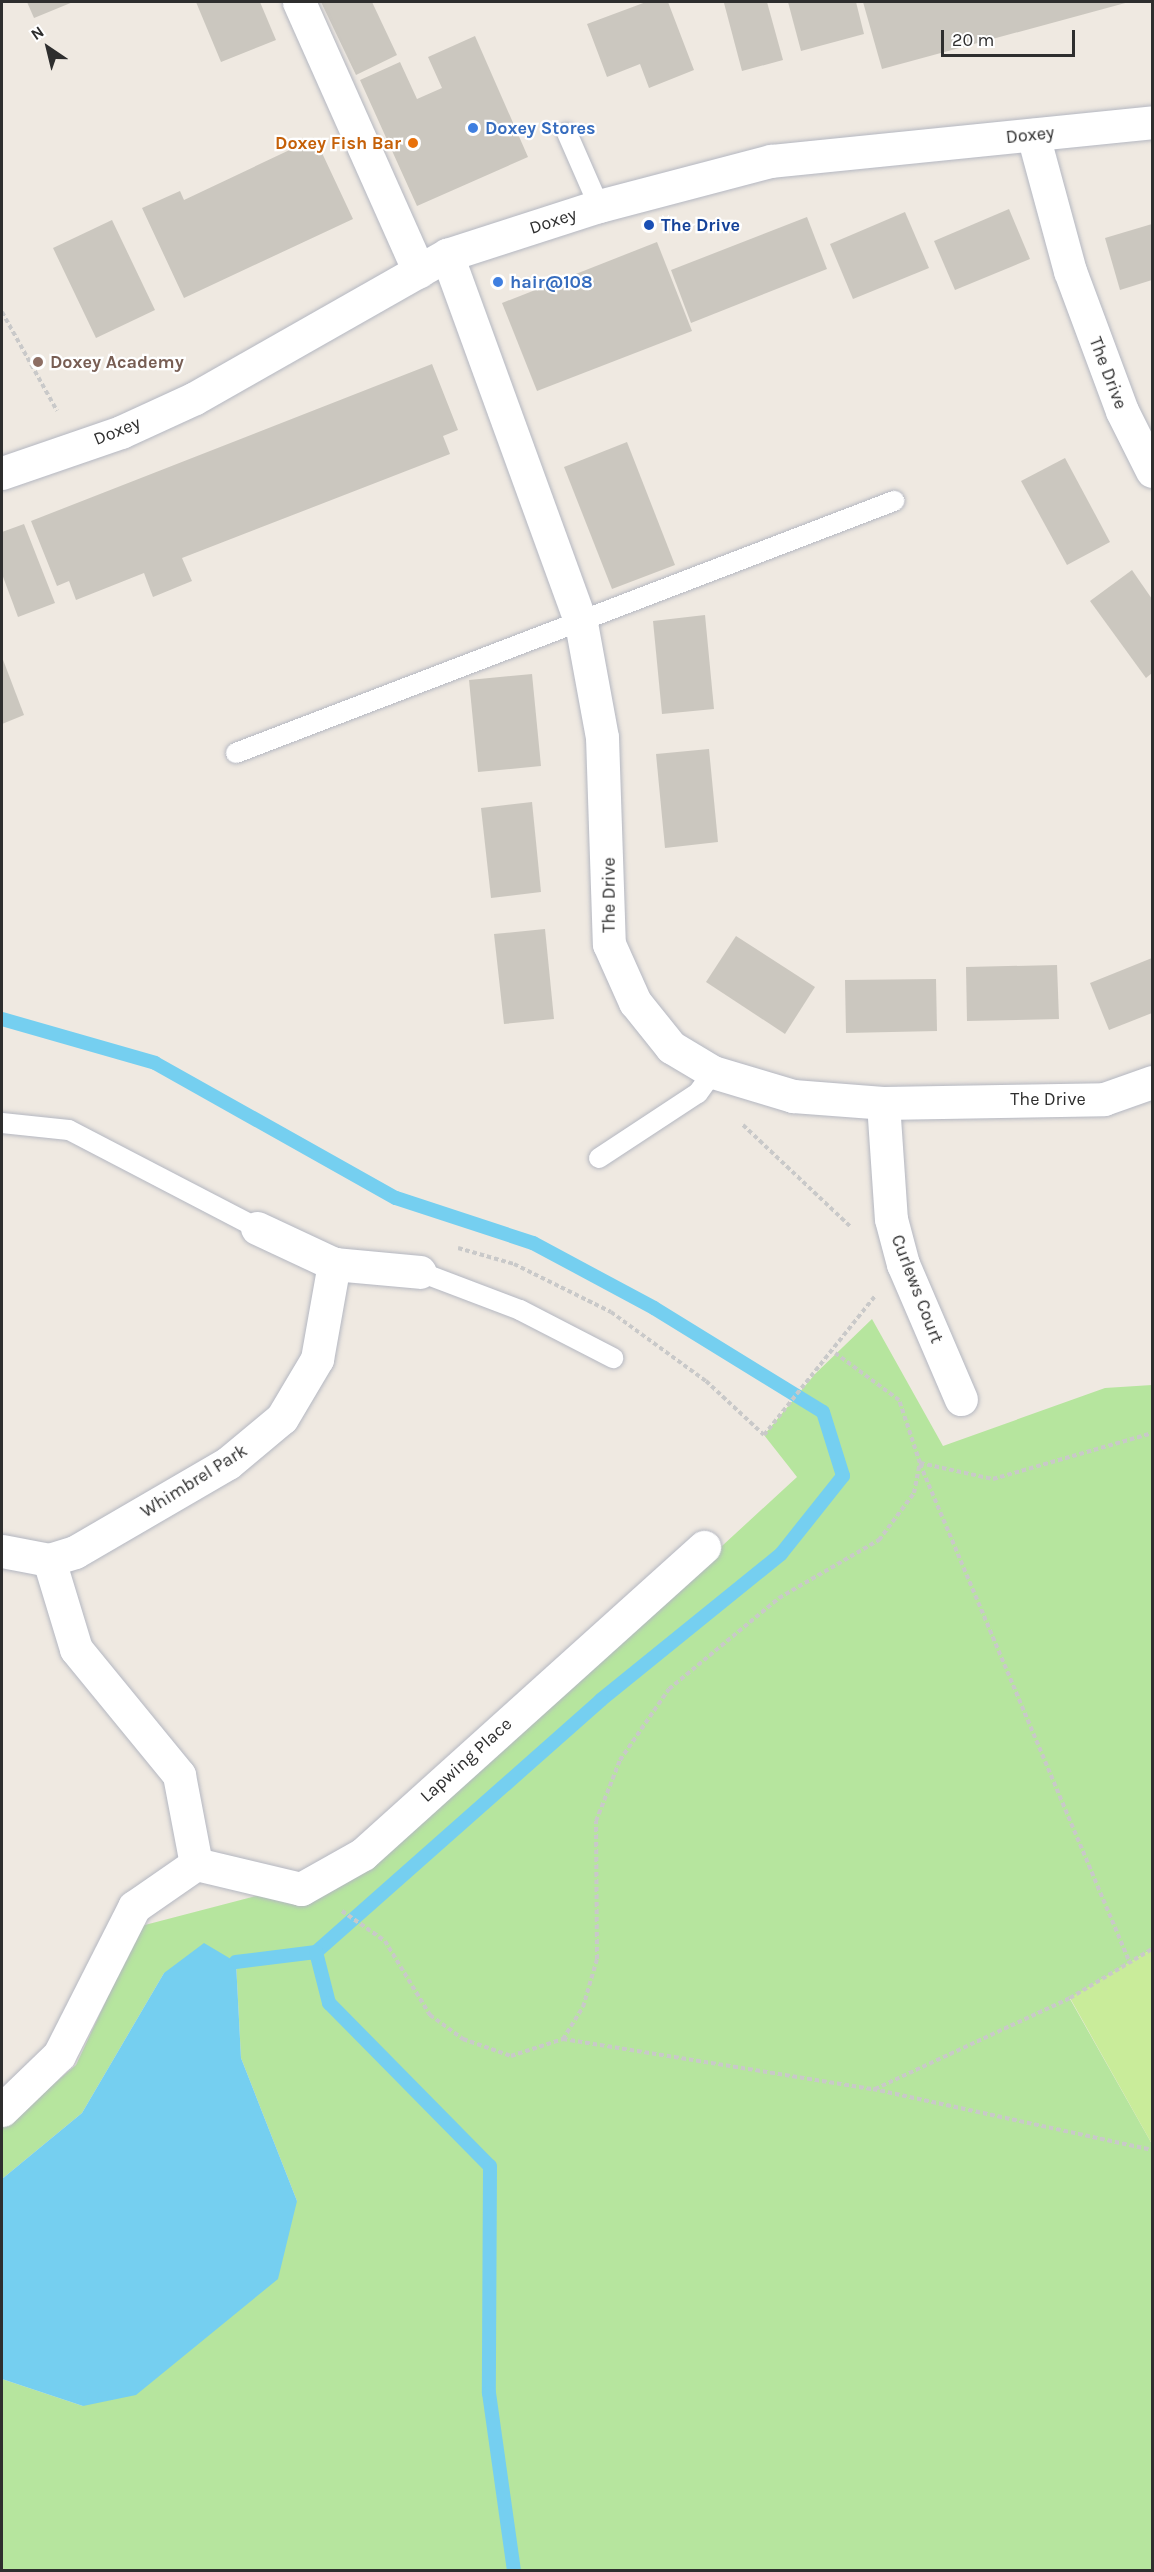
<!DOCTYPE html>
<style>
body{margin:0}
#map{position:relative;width:1154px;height:2572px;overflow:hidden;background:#efe9e1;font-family:Karla,sans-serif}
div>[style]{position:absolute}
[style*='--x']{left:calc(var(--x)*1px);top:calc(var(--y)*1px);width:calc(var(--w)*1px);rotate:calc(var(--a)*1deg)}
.green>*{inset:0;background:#b6e59e}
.pitch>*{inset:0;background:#c9ec9a}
.water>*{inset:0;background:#75cff0}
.stream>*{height:14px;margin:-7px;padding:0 7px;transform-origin:7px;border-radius:7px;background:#75cff0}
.building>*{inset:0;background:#cbc7bf}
.path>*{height:4px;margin-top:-2px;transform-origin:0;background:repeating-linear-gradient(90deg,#c9c9c9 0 4.5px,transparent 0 7.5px)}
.roads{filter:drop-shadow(0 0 2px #b4b7c1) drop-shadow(0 0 2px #b4b7c1)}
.service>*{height:20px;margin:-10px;padding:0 10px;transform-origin:10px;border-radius:10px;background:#fff}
.minor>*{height:33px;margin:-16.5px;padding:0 16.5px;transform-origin:16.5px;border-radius:16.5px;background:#fff}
.tertiary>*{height:33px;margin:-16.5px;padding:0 16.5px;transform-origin:16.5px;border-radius:16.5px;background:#fff}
.dots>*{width:16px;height:16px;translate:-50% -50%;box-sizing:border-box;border:3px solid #fff;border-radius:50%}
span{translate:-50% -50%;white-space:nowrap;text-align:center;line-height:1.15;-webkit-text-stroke:4.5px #fff;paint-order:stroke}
.shop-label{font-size:18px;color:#366cbe;font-weight:700}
.left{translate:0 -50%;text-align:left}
.street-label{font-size:18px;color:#2e2e2e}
.food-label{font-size:18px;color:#c56008;font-weight:700}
.right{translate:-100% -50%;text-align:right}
.transit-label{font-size:18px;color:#164399;font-weight:700}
.education-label{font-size:18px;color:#785e54;font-weight:700}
.frame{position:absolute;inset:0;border:3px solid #2e2e2e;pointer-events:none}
.north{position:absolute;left:18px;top:18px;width:60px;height:60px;-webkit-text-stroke:4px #fff;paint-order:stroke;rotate:325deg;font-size:16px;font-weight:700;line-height:24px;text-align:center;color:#2e2e2e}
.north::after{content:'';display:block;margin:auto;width:21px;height:27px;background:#2e2e2e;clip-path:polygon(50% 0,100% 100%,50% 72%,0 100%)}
.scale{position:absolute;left:941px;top:30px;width:134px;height:27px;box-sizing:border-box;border:3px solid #2e2e2e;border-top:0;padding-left:8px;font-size:18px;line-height:21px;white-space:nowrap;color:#2e2e2e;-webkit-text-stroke:4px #fff;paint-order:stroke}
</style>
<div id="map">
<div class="green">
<div style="clip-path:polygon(872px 1319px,943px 1446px,1105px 1388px,1152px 1385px,1152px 1949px,1070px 1999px,1152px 2144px,1152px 2570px,2px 2570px,2px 2379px,83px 2406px,297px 2201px,241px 2058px,236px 1962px,164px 1973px,82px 2113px,2px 2179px,2px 2128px,76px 2065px,141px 1926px,375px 1865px,797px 1477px,764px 1435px,815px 1374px)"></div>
</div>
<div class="pitch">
<div style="clip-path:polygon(1152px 1949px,1152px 2144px,1070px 1998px)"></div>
</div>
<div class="water">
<div style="clip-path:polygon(204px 1943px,236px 1962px,241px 2058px,297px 2201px,278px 2279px,136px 2395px,83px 2406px,2px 2379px,2px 2179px,82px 2113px,164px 1973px)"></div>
</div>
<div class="stream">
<div style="--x:2;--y:1019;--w:159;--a:16"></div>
<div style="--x:155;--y:1063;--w:276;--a:29.3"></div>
<div style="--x:396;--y:1198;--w:144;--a:18.2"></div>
<div style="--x:533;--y:1243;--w:137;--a:28.2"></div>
<div style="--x:654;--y:1308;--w:198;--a:31.6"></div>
<div style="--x:823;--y:1412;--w:67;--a:72.6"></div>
<div style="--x:843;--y:1476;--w:100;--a:128.5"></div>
<div style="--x:781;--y:1554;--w:232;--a:141"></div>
<div style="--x:601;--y:1700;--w:380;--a:138.5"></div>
<div style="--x:316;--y:1952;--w:81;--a:172.9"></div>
<div style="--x:316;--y:1952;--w:53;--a:75.7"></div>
<div style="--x:329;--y:2003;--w:229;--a:45.4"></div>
<div style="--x:490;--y:2166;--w:227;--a:90.3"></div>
<div style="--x:489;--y:2393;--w:179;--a:82"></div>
</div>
<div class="building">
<div style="clip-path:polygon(27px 2px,73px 2px,34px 18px)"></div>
<div style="clip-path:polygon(196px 2px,260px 2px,276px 40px,221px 62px)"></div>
<div style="clip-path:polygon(321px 2px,372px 2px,397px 55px,356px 75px)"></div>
<div style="clip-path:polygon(646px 2px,668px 2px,694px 70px,649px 88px,640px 64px,607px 77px,587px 24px)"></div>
<div style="clip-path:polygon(767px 2px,783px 60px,742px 71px,724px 3px)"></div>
<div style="clip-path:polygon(788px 2px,856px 2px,864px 34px,801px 51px)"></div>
<div style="clip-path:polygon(863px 2px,1129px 2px,882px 69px)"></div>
<div style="clip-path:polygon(475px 36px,528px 157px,417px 206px,360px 80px,400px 62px,417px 99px,442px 88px,428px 57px)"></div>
<div style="clip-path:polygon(315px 138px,353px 219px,184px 298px,142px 208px,180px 191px,184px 200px)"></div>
<div style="clip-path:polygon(1009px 209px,1030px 259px,955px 290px,934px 241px)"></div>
<div style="clip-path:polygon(905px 212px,929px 268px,853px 299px,830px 244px)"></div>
<div style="clip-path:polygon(807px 217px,827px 269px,691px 323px,671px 270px)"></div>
<div style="clip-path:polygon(112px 220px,155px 310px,96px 338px,53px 248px)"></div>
<div style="clip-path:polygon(1152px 224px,1152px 280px,1120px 290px,1105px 238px)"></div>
<div style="clip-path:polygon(657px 242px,692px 331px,537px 391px,502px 303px)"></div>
<div style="clip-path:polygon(432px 364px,458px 430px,443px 436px,450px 454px,182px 558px,192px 581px,153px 597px,144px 573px,76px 600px,69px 581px,57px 586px,31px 521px)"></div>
<div style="clip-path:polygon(627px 442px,675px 565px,612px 589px,564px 467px)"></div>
<div style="clip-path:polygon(1065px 458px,1110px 542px,1067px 565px,1021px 481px)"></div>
<div style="clip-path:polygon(24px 524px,55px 603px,18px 617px,2px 574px,2px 532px)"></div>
<div style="clip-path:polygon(1132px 570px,1152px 599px,1152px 673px,1146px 678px,1090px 601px)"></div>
<div style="clip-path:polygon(705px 615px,714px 709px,662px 714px,653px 621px)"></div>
<div style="clip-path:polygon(2px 657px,24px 715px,2px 724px)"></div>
<div style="clip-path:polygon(532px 674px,541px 766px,478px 772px,469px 680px)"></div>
<div style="clip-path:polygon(709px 749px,718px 842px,665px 848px,656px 754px)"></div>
<div style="clip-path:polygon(532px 802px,541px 892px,491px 898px,481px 808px)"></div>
<div style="clip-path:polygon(545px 929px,554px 1019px,504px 1024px,494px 934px)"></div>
<div style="clip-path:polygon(736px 936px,815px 987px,785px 1034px,706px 982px)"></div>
<div style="clip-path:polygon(1152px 958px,1152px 1013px,1109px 1030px,1090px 983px)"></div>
<div style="clip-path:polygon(1057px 965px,1059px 1019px,967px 1021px,966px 967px)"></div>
<div style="clip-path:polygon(936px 979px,937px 1031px,846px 1033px,845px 980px)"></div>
</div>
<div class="path">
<div style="--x:2;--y:312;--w:113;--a:60.9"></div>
<div style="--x:743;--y:1125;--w:149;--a:43.4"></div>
<div style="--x:458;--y:1248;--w:58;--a:15.9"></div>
<div style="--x:514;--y:1264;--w:108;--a:26.3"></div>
<div style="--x:611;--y:1312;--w:117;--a:36"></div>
<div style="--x:706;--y:1381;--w:79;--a:43"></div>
<div style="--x:764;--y:1435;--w:178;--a:-51.4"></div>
<div style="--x:920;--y:1463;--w:75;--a:12.4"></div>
<div style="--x:993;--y:1479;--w:166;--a:-16.1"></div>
<div style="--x:920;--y:1464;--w:541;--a:67.18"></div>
<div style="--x:342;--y:1911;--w:52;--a:34.9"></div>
<div style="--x:385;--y:1941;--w:87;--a:58.7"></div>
<div style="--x:430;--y:2015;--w:41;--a:36"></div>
<div style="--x:463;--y:2039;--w:51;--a:19.5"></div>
<div style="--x:511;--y:2056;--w:55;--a:-18.1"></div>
<div style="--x:563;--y:2039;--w:38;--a:-58"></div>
<div style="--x:583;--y:2007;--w:50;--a:-73.7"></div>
<div style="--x:597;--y:1959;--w:138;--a:-90.4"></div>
<div style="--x:596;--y:1821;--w:66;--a:-68.5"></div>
<div style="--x:620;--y:1760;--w:86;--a:-55.4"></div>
<div style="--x:669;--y:1689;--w:143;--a:-39.6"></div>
<div style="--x:779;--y:1598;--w:116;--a:-30.1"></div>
<div style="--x:879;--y:1540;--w:59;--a:-53.3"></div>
<div style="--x:914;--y:1493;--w:31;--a:-79"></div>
<div style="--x:920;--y:1463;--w:66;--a:-108.4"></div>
<div style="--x:899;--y:1400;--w:79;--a:-143.7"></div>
<div style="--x:563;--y:2039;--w:314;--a:9.2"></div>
<div style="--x:873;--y:2089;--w:286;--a:12.3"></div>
<div style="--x:875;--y:2089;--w:215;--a:-25"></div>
<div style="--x:1070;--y:1998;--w:96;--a:-30.9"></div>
</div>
<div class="roads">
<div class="service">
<div style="--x:567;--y:133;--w:80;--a:66.3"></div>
<div style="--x:236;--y:753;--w:705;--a:-20.96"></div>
<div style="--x:2;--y:1123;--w:67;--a:6"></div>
<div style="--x:69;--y:1130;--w:212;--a:27.5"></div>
<div style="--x:599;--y:1158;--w:118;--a:-33.3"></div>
<div style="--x:698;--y:1093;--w:26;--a:-54"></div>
<div style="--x:420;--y:1272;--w:107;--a:20.8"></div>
<div style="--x:520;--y:1310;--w:105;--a:27.3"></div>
</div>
<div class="minor">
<div style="--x:299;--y:2;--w:295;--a:66"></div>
<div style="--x:1033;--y:135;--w:141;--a:74.8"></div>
<div style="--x:1070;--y:271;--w:149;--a:69.6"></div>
<div style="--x:1122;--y:411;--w:67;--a:63.4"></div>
<div style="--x:447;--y:255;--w:392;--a:70"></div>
<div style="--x:581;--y:623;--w:116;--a:79.6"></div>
<div style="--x:602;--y:737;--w:207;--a:88.1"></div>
<div style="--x:609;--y:944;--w:64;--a:65.9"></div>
<div style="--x:635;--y:1002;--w:58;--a:51.3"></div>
<div style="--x:671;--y:1047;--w:49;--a:30.8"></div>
<div style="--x:713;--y:1072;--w:84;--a:16.7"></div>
<div style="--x:793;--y:1096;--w:90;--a:4.4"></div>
<div style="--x:883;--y:1103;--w:221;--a:-1"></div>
<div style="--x:1104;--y:1099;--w:51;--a:-19.5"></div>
<div style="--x:883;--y:1103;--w:116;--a:86.1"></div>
<div style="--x:891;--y:1219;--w:47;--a:75.1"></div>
<div style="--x:903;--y:1264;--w:147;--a:66.8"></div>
<div style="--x:257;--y:1228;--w:85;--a:25.1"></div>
<div style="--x:334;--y:1264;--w:86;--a:5.3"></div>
<div style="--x:2;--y:1551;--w:48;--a:10.8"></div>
<div style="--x:49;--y:1560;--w:93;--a:73.1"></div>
<div style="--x:76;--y:1649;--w:163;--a:50.7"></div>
<div style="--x:179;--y:1775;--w:91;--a:79.2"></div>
<div style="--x:49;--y:1560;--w:27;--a:-17"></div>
<div style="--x:75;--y:1552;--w:177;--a:-30.2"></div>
<div style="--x:228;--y:1463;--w:70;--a:-39.8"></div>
<div style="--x:282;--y:1418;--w:69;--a:-59.3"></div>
<div style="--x:317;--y:1359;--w:97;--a:-79.9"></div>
<div style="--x:2;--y:2110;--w:79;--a:-44"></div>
<div style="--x:59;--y:2055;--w:166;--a:-63.1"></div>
<div style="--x:134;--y:1907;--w:75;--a:-34.7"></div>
<div style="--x:196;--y:1864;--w:108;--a:13.4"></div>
<div style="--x:301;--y:1889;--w:71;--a:-29.4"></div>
<div style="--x:363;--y:1854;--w:459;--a:-42"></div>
</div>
<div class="tertiary">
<div style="--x:2;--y:473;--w:126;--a:-19"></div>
<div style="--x:121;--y:432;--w:81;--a:-24.7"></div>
<div style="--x:195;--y:398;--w:290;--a:-29.6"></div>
<div style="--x:447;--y:255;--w:160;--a:-17.9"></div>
<div style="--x:599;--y:206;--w:178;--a:-14.7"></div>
<div style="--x:771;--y:161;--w:383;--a:-5.8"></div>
</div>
</div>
<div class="dots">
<div style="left:473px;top:128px;background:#3f7fe0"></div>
<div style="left:413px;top:143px;background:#e8710a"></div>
<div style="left:649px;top:225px;background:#1a4fb4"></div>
<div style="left:498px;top:282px;background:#3f7fe0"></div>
<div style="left:38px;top:362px;background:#8d6e63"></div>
</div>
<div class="shop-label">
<span class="left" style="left:485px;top:128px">Doxey Stores</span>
<span class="left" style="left:510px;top:282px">hair@108</span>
</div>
<div class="street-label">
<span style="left:1030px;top:135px;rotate:-6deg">Doxey</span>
<span style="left:553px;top:221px;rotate:-18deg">Doxey</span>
<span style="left:1108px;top:373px;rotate:69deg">The Drive</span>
<span style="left:117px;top:431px;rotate:-22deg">Doxey</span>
<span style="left:609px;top:895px;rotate:-90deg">The Drive</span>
<span style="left:1048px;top:1099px">The Drive</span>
<span style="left:917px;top:1289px;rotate:69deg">Curlews Court</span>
<span style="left:194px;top:1481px;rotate:-32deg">Whimbrel Park</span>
<span style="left:466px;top:1760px;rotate:-42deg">Lapwing Place</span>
</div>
<div class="food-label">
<span class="right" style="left:401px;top:143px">Doxey Fish Bar</span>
</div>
<div class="transit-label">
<span class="left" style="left:661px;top:225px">The Drive</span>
</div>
<div class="education-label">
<span class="left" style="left:50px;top:362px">Doxey Academy</span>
</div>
<div class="frame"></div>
<div class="north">N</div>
<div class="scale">20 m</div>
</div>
